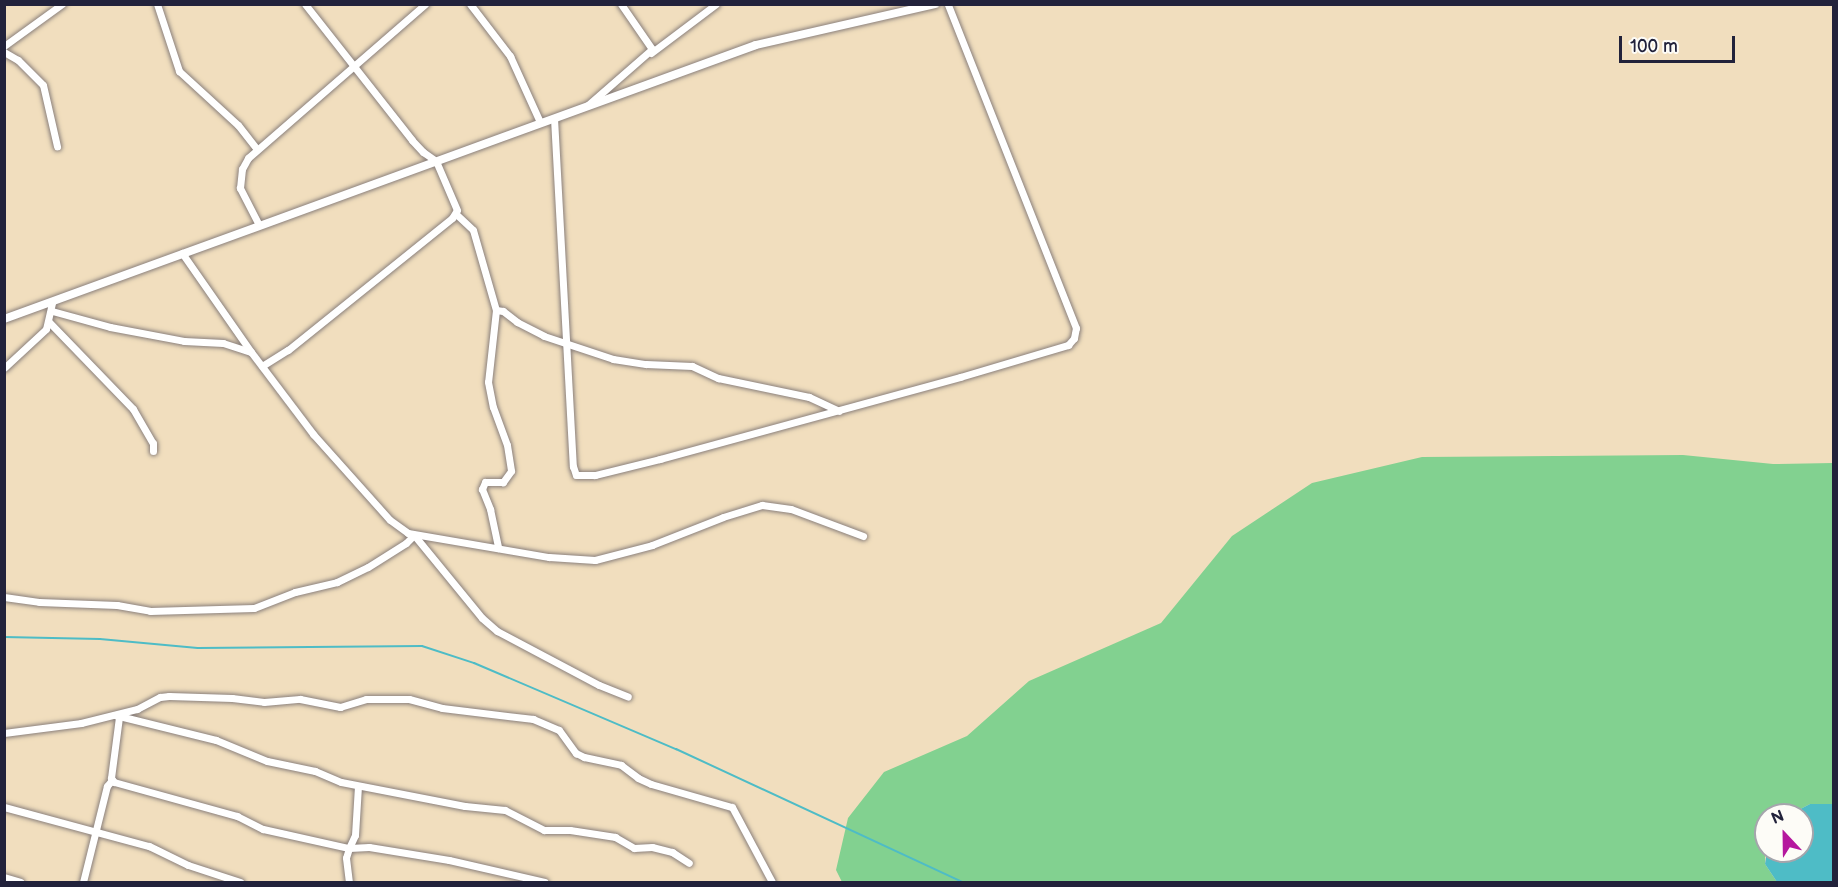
<!DOCTYPE html>
<style>
body{margin:0}
#map{position:relative;width:1838px;height:887px;overflow:hidden;background:#f1debe;font-family:"Balsamiq Sans",sans-serif}
div>[style]{position:absolute}
[style*='--x']{left:calc(var(--x)*1px);top:calc(var(--y)*1px);width:calc(var(--w)*1px);rotate:calc(var(--a)*1deg)}
.green>*{inset:0;background:#82d190}
.water>*{inset:0;background:#4ebcc6}
.stream>*{height:2px;margin:-1px;padding:0 1px;transform-origin:1px;border-radius:1px;background:#4ebcc6}
.roads{filter:drop-shadow(0 0 2px #8a807c) drop-shadow(0 0 2px #8a807c)}
.minor>*{height:7px;margin:-3.5px;padding:0 3.5px;transform-origin:3.5px;border-radius:3.5px;background:#fff}
.tertiary>*{height:8px;margin:-4px;padding:0 4px;transform-origin:4px;border-radius:4px;background:#fff}
span{translate:-50% -50%;white-space:nowrap;text-align:center;line-height:1.15;-webkit-text-stroke:4.5px #fdfcf7;paint-order:stroke}
.frame{position:absolute;inset:0;border:6px solid #22223b;pointer-events:none}
.north{position:absolute;left:1754px;top:803px;width:60px;height:60px;box-sizing:border-box;background:#fdfcf7;border:2px solid #a5a5ac;border-radius:50%;rotate:338deg;font-size:16px;font-weight:700;line-height:24px;text-align:center;color:#22223b}
.north::after{content:'';display:block;margin:auto;width:21px;height:27px;background:#b5179e;clip-path:polygon(50% 0,100% 100%,50% 72%,0 100%)}
.scale{position:absolute;left:1619px;top:36px;width:116px;height:27px;box-sizing:border-box;border:3px solid #22223b;border-top:0;padding-left:8px;font-size:18px;line-height:21px;white-space:nowrap;color:#22223b;-webkit-text-stroke:4px #fdfcf7;paint-order:stroke}
</style>
<div id="map">
<div class="green">
<div style="clip-path:polygon(1683px 455px,1773px 464px,1833px 463px,1833px 804px,1810px 804px,1789px 815px,1766px 815px,1765px 864px,1777px 882px,842px 882px,836px 870px,848px 818px,884px 772px,967px 736px,1029px 681px,1161px 623px,1232px 536px,1312px 483px,1422px 457px)"></div>
</div>
<div class="water">
<div style="clip-path:polygon(1810px 804px,1833px 804px,1833px 882px,1777px 882px,1765px 864px,1767px 851px,1802px 851px,1802px 815px,1789px 815px)"></div>
</div>
<div class="stream">
<div style="--x:4;--y:637;--w:96;--a:1.2"></div>
<div style="--x:100;--y:639;--w:98;--a:5.2"></div>
<div style="--x:198;--y:648;--w:224;--a:-0.5"></div>
<div style="--x:422;--y:646;--w:55;--a:18.1"></div>
<div style="--x:474;--y:663;--w:220;--a:23.1"></div>
<div style="--x:676;--y:749;--w:316;--a:24.9"></div>
</div>
<div class="roads">
<div class="minor">
<div style="--x:157;--y:4;--w:71;--a:71.8"></div>
<div style="--x:179;--y:71;--w:80;--a:42.5"></div>
<div style="--x:238;--y:125;--w:31;--a:52"></div>
<div style="--x:470;--y:4;--w:66;--a:52.4"></div>
<div style="--x:510;--y:56;--w:72;--a:65.6"></div>
<div style="--x:4;--y:46;--w:72;--a:-35.9"></div>
<div style="--x:4;--y:52;--w:16;--a:30"></div>
<div style="--x:18;--y:60;--w:35;--a:45"></div>
<div style="--x:43;--y:85;--w:63;--a:77.1"></div>
<div style="--x:651;--y:53;--w:81;--a:-37"></div>
<div style="--x:588;--y:105;--w:85;--a:-41.2"></div>
<div style="--x:652;--y:49;--w:55;--a:-124.6"></div>
<div style="--x:554;--y:118;--w:349;--a:86.9"></div>
<div style="--x:573;--y:466;--w:9;--a:72"></div>
<div style="--x:576;--y:475;--w:19;--a:0"></div>
<div style="--x:595;--y:475;--w:67;--a:-13.8"></div>
<div style="--x:660;--y:459;--w:311;--a:-15.3"></div>
<div style="--x:960;--y:377;--w:113;--a:-16.5"></div>
<div style="--x:1068;--y:345;--w:9;--a:-49"></div>
<div style="--x:1074;--y:338;--w:10;--a:-79"></div>
<div style="--x:1076;--y:328;--w:348;--a:-111.6"></div>
<div style="--x:456;--y:214;--w:23;--a:43"></div>
<div style="--x:473;--y:230;--w:83;--a:74"></div>
<div style="--x:496;--y:310;--w:72;--a:96.3"></div>
<div style="--x:488;--y:382;--w:25;--a:79"></div>
<div style="--x:493;--y:407;--w:40;--a:69.8"></div>
<div style="--x:507;--y:445;--w:26;--a:81"></div>
<div style="--x:511;--y:471;--w:14;--a:126"></div>
<div style="--x:503;--y:482;--w:18;--a:180"></div>
<div style="--x:485;--y:482;--w:8;--a:113"></div>
<div style="--x:482;--y:489;--w:22;--a:68"></div>
<div style="--x:490;--y:509;--w:40;--a:78"></div>
<div style="--x:259;--y:225;--w:42;--a:-117.2"></div>
<div style="--x:240;--y:188;--w:19;--a:-84"></div>
<div style="--x:242;--y:169;--w:13;--a:-61"></div>
<div style="--x:248;--y:158;--w:235;--a:-41"></div>
<div style="--x:182;--y:253;--w:121;--a:55.1"></div>
<div style="--x:251;--y:352;--w:103;--a:52.9"></div>
<div style="--x:313;--y:434;--w:115;--a:48.2"></div>
<div style="--x:390;--y:520;--w:22;--a:36"></div>
<div style="--x:408;--y:533;--w:143;--a:9.7"></div>
<div style="--x:549;--y:557;--w:46;--a:3.7"></div>
<div style="--x:595;--y:560;--w:59;--a:-14.7"></div>
<div style="--x:652;--y:545;--w:76;--a:-21.5"></div>
<div style="--x:723;--y:517;--w:41;--a:-17.1"></div>
<div style="--x:762;--y:505;--w:29;--a:8"></div>
<div style="--x:791;--y:509;--w:77;--a:20.6"></div>
<div style="--x:496;--y:310;--w:7;--a:8"></div>
<div style="--x:503;--y:311;--w:18;--a:38"></div>
<div style="--x:517;--y:322;--w:30;--a:27"></div>
<div style="--x:544;--y:336;--w:73;--a:18.4"></div>
<div style="--x:613;--y:359;--w:33;--a:9"></div>
<div style="--x:646;--y:364;--w:46;--a:2.5"></div>
<div style="--x:692;--y:366;--w:29;--a:25"></div>
<div style="--x:718;--y:378;--w:93;--a:11.8"></div>
<div style="--x:809;--y:397;--w:33;--a:25"></div>
<div style="--x:52;--y:311;--w:60;--a:15.4"></div>
<div style="--x:110;--y:327;--w:75;--a:10.7"></div>
<div style="--x:184;--y:341;--w:39;--a:3"></div>
<div style="--x:223;--y:343;--w:29;--a:18"></div>
<div style="--x:49;--y:322;--w:121;--a:46"></div>
<div style="--x:133;--y:409;--w:39;--a:60"></div>
<div style="--x:153;--y:443;--w:8;--a:90"></div>
<div style="--x:262;--y:366;--w:31;--a:-32"></div>
<div style="--x:288;--y:350;--w:211;--a:-38.8"></div>
<div style="--x:452;--y:218;--w:9;--a:-58"></div>
<div style="--x:457;--y:210;--w:53;--a:-113.2"></div>
<div style="--x:436;--y:161;--w:16;--a:-145"></div>
<div style="--x:423;--y:152;--w:16;--a:-133"></div>
<div style="--x:412;--y:140;--w:173;--a:-128.2"></div>
<div style="--x:4;--y:368;--w:57;--a:-42.9"></div>
<div style="--x:46;--y:329;--w:28;--a:-77"></div>
<div style="--x:4;--y:597;--w:35;--a:8"></div>
<div style="--x:39;--y:602;--w:78;--a:2.2"></div>
<div style="--x:117;--y:605;--w:34;--a:10"></div>
<div style="--x:150;--y:611;--w:104;--a:-1.7"></div>
<div style="--x:254;--y:608;--w:44;--a:-21.3"></div>
<div style="--x:295;--y:592;--w:43;--a:-13.4"></div>
<div style="--x:337;--y:582;--w:34;--a:-26"></div>
<div style="--x:368;--y:567;--w:45;--a:-32.3"></div>
<div style="--x:406;--y:543;--w:11;--a:-45"></div>
<div style="--x:414;--y:535;--w:107;--a:50.7"></div>
<div style="--x:482;--y:618;--w:20;--a:41"></div>
<div style="--x:497;--y:631;--w:115;--a:27.9"></div>
<div style="--x:599;--y:685;--w:31;--a:22"></div>
<div style="--x:115;--y:715;--w:104;--a:13.9"></div>
<div style="--x:216;--y:740;--w:55;--a:22.4"></div>
<div style="--x:267;--y:761;--w:49;--a:11.8"></div>
<div style="--x:315;--y:771;--w:28;--a:23"></div>
<div style="--x:341;--y:782;--w:126;--a:11"></div>
<div style="--x:465;--y:806;--w:40;--a:5.7"></div>
<div style="--x:505;--y:810;--w:44;--a:27.1"></div>
<div style="--x:544;--y:830;--w:26;--a:0"></div>
<div style="--x:570;--y:830;--w:46;--a:8.8"></div>
<div style="--x:615;--y:837;--w:22;--a:30"></div>
<div style="--x:634;--y:848;--w:18;--a:-3"></div>
<div style="--x:652;--y:847;--w:21;--a:14"></div>
<div style="--x:672;--y:852;--w:20;--a:33"></div>
<div style="--x:119;--y:717;--w:62;--a:97.5"></div>
<div style="--x:111;--y:778;--w:5;--a:53"></div>
<div style="--x:114;--y:782;--w:128;--a:15.5"></div>
<div style="--x:237;--y:816;--w:29;--a:27"></div>
<div style="--x:263;--y:829;--w:88;--a:12.5"></div>
<div style="--x:349;--y:848;--w:10;--a:107"></div>
<div style="--x:346;--y:858;--w:24;--a:83"></div>
<div style="--x:4;--y:733;--w:78;--a:-7.4"></div>
<div style="--x:81;--y:723;--w:58;--a:-14"></div>
<div style="--x:137;--y:709;--w:26;--a:-28"></div>
<div style="--x:160;--y:697;--w:9;--a:-6"></div>
<div style="--x:169;--y:696;--w:63;--a:1.8"></div>
<div style="--x:232;--y:698;--w:32;--a:7"></div>
<div style="--x:264;--y:702;--w:36;--a:-5"></div>
<div style="--x:300;--y:699;--w:41;--a:11.3"></div>
<div style="--x:340;--y:707;--w:27;--a:-17"></div>
<div style="--x:366;--y:699;--w:43;--a:0"></div>
<div style="--x:409;--y:699;--w:34;--a:15"></div>
<div style="--x:442;--y:708;--w:92;--a:6.9"></div>
<div style="--x:533;--y:719;--w:28;--a:23"></div>
<div style="--x:559;--y:730;--w:29;--a:54"></div>
<div style="--x:576;--y:753;--w:9;--a:27"></div>
<div style="--x:584;--y:757;--w:38;--a:12"></div>
<div style="--x:621;--y:765;--w:21;--a:37"></div>
<div style="--x:638;--y:778;--w:14;--a:25"></div>
<div style="--x:651;--y:784;--w:84;--a:15.9"></div>
<div style="--x:732;--y:807;--w:85;--a:61.9"></div>
<div style="--x:4;--y:807;--w:150;--a:15.1"></div>
<div style="--x:149;--y:846;--w:43;--a:26"></div>
<div style="--x:188;--y:865;--w:55;--a:18.1"></div>
<div style="--x:349;--y:848;--w:20;--a:-3"></div>
<div style="--x:369;--y:847;--w:81;--a:9.2"></div>
<div style="--x:449;--y:860;--w:98;--a:12.9"></div>
<div style="--x:349;--y:848;--w:14;--a:-65"></div>
<div style="--x:355;--y:835;--w:49;--a:-86.5"></div>
<div style="--x:4;--y:877;--w:17;--a:17"></div>
<div style="--x:83;--y:882;--w:99;--a:-76"></div>
<div style="--x:107;--y:786;--w:8;--a:-50"></div>
</div>
<div class="tertiary">
<div style="--x:4;--y:319;--w:800;--a:-20.02"></div>
<div style="--x:756;--y:45;--w:184;--a:-12.9"></div>
</div>
</div>
<div class="frame"></div>
<div class="north">N</div>
<div class="scale">100 m</div>
</div>
